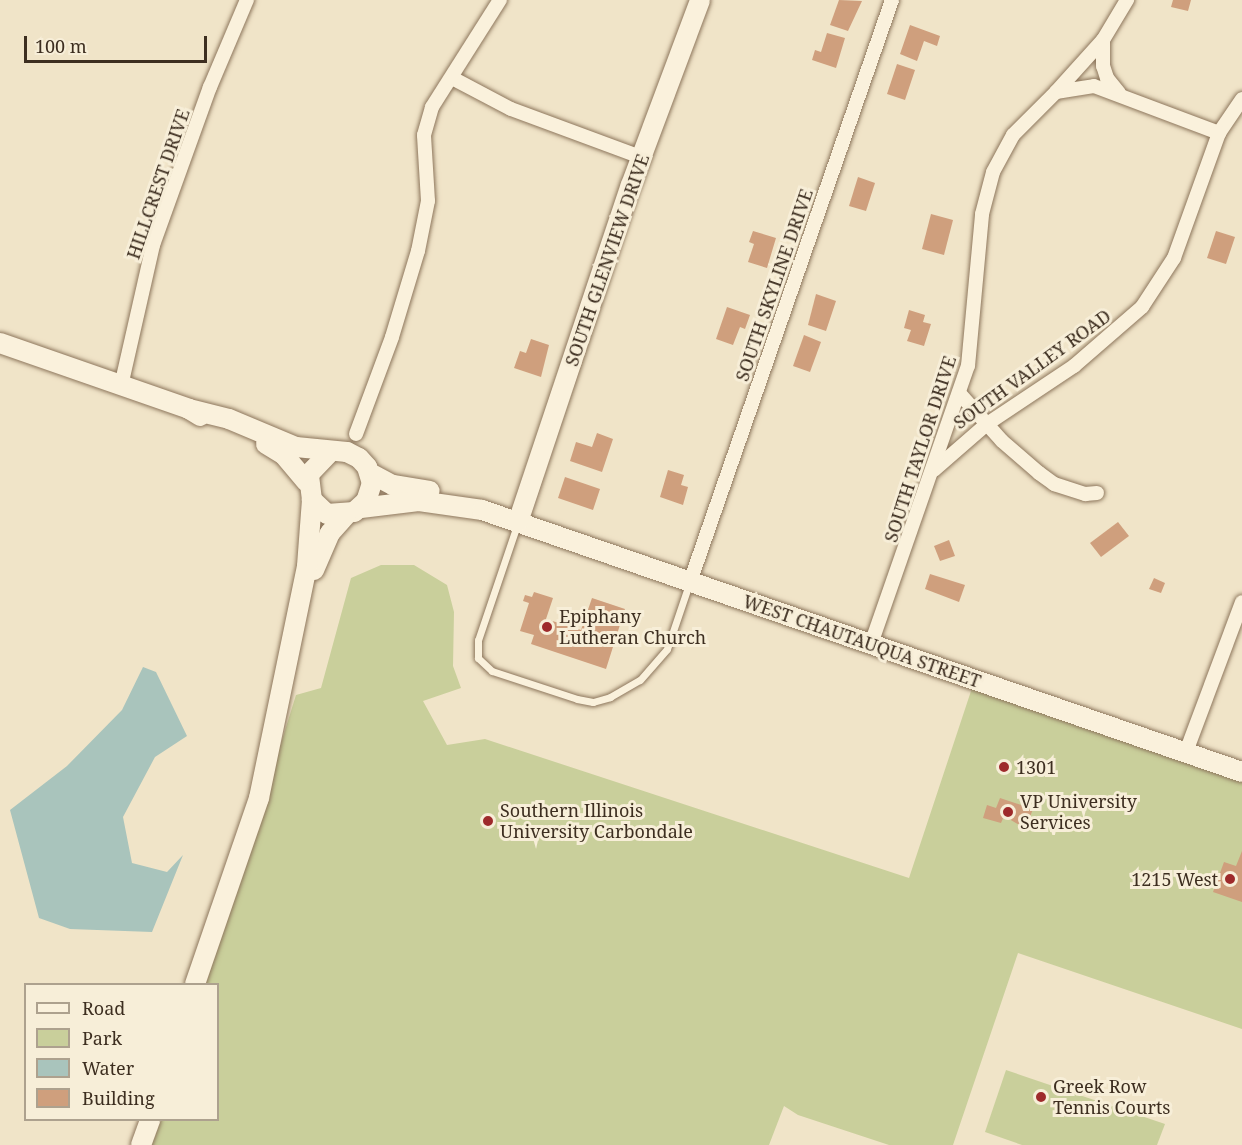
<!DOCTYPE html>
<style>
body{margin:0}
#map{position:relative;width:1242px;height:1145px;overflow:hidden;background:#f0e4c8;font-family:"Noto Serif",serif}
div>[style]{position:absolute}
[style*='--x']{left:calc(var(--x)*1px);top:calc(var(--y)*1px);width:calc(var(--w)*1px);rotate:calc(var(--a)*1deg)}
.green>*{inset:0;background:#c9cf9b}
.water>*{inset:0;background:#a9c4bc}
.building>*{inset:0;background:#cf9f7d}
.roads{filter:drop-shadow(0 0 2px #8d765c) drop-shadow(0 0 2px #8d765c)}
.lane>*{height:7px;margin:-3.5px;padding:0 3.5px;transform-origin:3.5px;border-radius:3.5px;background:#faf1dc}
.street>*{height:14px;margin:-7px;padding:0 7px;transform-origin:7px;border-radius:7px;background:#faf1dc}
.secondary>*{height:20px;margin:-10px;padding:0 10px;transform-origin:10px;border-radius:10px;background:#faf1dc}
.dots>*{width:16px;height:16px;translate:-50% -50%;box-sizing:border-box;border:3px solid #f7eed8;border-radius:50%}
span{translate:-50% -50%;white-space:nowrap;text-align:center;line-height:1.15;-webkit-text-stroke:6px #f7eed8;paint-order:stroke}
.street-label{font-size:18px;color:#3d2e20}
.poi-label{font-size:18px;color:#3d2e20}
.left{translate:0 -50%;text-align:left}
.right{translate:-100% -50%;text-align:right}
.legend{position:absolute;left:24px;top:983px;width:195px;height:138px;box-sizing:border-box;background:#f7eed8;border:2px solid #ada18e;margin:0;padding:8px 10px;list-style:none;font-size:18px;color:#3d2e20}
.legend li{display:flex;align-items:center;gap:12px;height:30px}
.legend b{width:30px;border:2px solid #ada18e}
.scale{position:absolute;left:24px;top:36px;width:183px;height:27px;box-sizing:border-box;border:3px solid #3d2e20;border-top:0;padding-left:8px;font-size:18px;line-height:21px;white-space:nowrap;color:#3d2e20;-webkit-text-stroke:4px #f7eed8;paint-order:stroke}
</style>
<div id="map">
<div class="green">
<div style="clip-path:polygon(381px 565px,414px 565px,447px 585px,454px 612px,453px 666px,461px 688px,423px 701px,447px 745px,485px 739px,909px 878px,972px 688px,1242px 780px,1242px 1029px,1018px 953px,953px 1145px,889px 1145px,798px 1115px,784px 1106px,769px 1145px,152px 1145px,161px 1120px,218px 1120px,218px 984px,206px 984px,296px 695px,321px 688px,351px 578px)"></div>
<div style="clip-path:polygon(1006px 1070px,1165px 1124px,1157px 1145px,1022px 1145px,985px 1132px)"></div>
</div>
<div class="water">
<div style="clip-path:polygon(143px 667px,156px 672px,187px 736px,155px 757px,123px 817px,132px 863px,167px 872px,183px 855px,152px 932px,70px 929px,39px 918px,10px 810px,67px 766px,122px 710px)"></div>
</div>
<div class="building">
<div style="clip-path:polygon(839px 0,862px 1px,848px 31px,830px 25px)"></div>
<div style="clip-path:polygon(1173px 0,1191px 0,1188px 11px,1171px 7px)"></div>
<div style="clip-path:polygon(910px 25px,940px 36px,937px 46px,924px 41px,917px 61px,900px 54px)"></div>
<div style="clip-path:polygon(827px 33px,845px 38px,836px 68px,812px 60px,815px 50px,821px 52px)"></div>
<div style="clip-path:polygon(897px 64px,915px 70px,905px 100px,887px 94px)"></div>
<div style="clip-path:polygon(858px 177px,875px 183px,866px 211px,849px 206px)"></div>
<div style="clip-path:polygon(931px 214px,953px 220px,944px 255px,922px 249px)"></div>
<div style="clip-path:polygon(753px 231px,776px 238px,767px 268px,748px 262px,754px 244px,749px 242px)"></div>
<div style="clip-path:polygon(1216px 231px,1235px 237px,1226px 264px,1207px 258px)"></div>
<div style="clip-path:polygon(816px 294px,836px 301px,826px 331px,808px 325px)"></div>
<div style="clip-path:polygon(727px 307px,750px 315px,745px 329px,740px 327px,733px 345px,716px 339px)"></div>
<div style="clip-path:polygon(909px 310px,925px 315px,923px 322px,931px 324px,924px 346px,907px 341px,911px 330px,904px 328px)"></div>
<div style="clip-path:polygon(804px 335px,821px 342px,810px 372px,793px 366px)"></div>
<div style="clip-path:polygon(531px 339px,549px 345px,541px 377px,514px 368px,520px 351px,526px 353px)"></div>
<div style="clip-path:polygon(597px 433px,613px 439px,602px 472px,570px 461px,576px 442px,592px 447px)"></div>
<div style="clip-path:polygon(668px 470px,684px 475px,681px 485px,688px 487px,683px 505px,660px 497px)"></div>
<div style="clip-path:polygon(565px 477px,600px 489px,593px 510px,558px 498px)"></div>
<div style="clip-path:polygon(1118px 522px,1129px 536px,1101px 557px,1090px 543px)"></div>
<div style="clip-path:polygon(949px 540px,955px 556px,940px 561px,934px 546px)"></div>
<div style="clip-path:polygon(930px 574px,965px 585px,959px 602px,925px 589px)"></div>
<div style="clip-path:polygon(1154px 578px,1165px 583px,1161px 593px,1149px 589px)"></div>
<div style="clip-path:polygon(534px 592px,553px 598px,546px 619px,581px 630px,592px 598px,625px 609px,606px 669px,531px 644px,534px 635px,520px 631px,529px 603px,523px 601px,525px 595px,532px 597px)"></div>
<div style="clip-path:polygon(1000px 798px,1033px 809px,1028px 822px,1023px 820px,1021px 826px,1004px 816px,1001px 823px,983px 818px,987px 805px,996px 808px)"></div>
<div style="clip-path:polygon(1242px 851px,1242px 902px,1213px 892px,1224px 862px,1236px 866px)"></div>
</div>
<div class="roads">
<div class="lane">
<div style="--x:517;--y:525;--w:121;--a:108.7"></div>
<div style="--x:478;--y:640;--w:18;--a:90"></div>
<div style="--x:478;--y:658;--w:19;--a:43"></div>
<div style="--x:492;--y:671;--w:89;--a:18.2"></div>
<div style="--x:577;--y:699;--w:16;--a:11"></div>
<div style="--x:593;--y:702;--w:18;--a:-16"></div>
<div style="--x:610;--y:697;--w:34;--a:-30"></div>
<div style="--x:640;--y:680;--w:41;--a:-48.9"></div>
<div style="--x:667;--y:649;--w:69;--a:-71.3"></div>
</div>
<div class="street">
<div style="--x:454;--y:79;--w:64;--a:27.8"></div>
<div style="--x:511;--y:109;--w:139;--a:20.3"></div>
<div style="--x:1056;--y:92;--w:70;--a:-47.9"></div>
<div style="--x:1119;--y:93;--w:19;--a:-129"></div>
<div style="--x:1107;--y:78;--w:13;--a:-108"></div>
<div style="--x:1103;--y:66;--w:26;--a:-90"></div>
<div style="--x:1103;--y:40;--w:47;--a:-59"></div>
<div style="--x:121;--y:386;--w:145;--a:-77.2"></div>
<div style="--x:153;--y:245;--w:168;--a:-70.2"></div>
<div style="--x:210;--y:87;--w:95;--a:-67"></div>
<div style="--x:959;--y:393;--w:64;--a:48.1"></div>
<div style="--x:1002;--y:441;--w:49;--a:40.9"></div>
<div style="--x:1039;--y:473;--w:19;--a:36"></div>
<div style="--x:1054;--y:484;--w:33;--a:18"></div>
<div style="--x:1085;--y:494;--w:12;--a:-5"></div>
<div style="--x:356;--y:434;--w:103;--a:-69.6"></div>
<div style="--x:392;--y:337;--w:90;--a:-73.2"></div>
<div style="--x:418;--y:251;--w:51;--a:-78.7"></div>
<div style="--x:428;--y:201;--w:66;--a:-93.5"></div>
<div style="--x:424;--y:135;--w:29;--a:-74"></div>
<div style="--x:432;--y:107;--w:127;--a:-57.6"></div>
<div style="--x:934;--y:470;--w:70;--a:-41"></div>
<div style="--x:987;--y:424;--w:105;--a:-33.7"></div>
<div style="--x:1074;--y:366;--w:90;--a:-40.9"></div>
<div style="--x:1142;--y:307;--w:59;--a:-56.9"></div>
<div style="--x:1174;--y:258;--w:133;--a:-70.2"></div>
<div style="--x:1219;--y:133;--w:41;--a:-55.9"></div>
<div style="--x:690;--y:582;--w:616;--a:-70.86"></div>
<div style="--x:871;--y:644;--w:294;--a:-70.8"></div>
<div style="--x:968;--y:366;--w:153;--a:-84.7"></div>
<div style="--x:982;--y:214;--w:43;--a:-75.3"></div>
<div style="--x:993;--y:172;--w:42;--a:-61.6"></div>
<div style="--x:1013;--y:135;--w:61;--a:-45"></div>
<div style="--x:1056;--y:92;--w:38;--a:-9"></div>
<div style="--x:1094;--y:86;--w:134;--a:20.6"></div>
<div style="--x:1186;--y:752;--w:160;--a:-69.5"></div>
</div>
<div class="secondary">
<div style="--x:0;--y:343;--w:200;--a:19.2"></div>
<div style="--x:189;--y:409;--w:13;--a:32"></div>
<div style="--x:189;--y:409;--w:41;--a:14"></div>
<div style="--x:229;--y:419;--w:73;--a:22.7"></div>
<div style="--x:296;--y:447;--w:51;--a:5.6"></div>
<div style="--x:347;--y:452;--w:13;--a:27"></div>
<div style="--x:359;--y:458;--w:12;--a:48"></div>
<div style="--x:367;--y:467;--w:17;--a:73"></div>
<div style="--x:372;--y:483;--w:19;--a:108"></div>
<div style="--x:366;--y:501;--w:16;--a:137"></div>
<div style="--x:354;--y:512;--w:27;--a:176"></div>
<div style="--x:327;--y:514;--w:21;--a:-137"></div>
<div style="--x:312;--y:500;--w:26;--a:-97"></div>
<div style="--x:309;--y:474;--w:29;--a:-46"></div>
<div style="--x:266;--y:444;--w:21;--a:31"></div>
<div style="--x:284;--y:455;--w:35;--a:50"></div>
<div style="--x:370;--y:473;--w:26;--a:28"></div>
<div style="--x:393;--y:485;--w:37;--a:9"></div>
<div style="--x:361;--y:508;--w:58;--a:-6.9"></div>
<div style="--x:419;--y:501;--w:64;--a:8.1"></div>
<div style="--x:482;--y:510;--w:804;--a:19.02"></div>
<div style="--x:518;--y:522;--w:355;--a:-71.5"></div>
<div style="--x:631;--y:185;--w:197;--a:-69.5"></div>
<div style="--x:314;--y:570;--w:40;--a:-66.6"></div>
<div style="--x:330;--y:533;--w:24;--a:-48"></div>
<div style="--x:195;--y:984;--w:197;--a:-71"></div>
<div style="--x:259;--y:798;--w:237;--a:-78.3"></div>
<div style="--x:307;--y:566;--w:66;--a:-85.7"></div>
<div style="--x:141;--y:1145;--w:27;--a:-70"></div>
</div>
</div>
<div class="dots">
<div style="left:547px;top:627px;background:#9e2a2b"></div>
<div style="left:1004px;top:767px;background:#9e2a2b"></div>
<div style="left:1008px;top:812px;background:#9e2a2b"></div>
<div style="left:488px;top:821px;background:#9e2a2b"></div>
<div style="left:1230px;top:879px;background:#9e2a2b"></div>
<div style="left:1041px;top:1097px;background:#9e2a2b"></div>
</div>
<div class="street-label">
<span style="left:158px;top:184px;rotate:-71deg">HILLCREST DRIVE</span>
<span style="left:607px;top:260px;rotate:-71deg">SOUTH GLENVIEW DRIVE</span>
<span style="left:774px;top:285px;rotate:-71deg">SOUTH SKYLINE DRIVE</span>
<span style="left:1032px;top:369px;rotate:-36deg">SOUTH VALLEY ROAD</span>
<span style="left:920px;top:449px;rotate:-72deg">SOUTH TAYLOR DRIVE</span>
<span style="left:862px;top:641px;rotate:19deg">WEST CHAUTAUQUA STREET</span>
</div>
<div class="poi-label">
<span class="left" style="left:559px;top:627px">Epiphany<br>Lutheran Church</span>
<span class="left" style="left:1016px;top:767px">1301</span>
<span class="left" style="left:1020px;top:812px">VP University<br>Services</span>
<span class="left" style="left:500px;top:821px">Southern Illinois<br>University Carbondale</span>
<span class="right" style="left:1218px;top:879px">1215 West</span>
<span class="left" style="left:1053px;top:1097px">Greek Row<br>Tennis Courts</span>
</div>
<ul class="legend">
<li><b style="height:8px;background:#faf1dc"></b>Road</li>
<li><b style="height:16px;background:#c9cf9b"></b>Park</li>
<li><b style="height:16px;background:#a9c4bc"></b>Water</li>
<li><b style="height:16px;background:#cf9f7d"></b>Building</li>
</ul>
<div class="scale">100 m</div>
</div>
